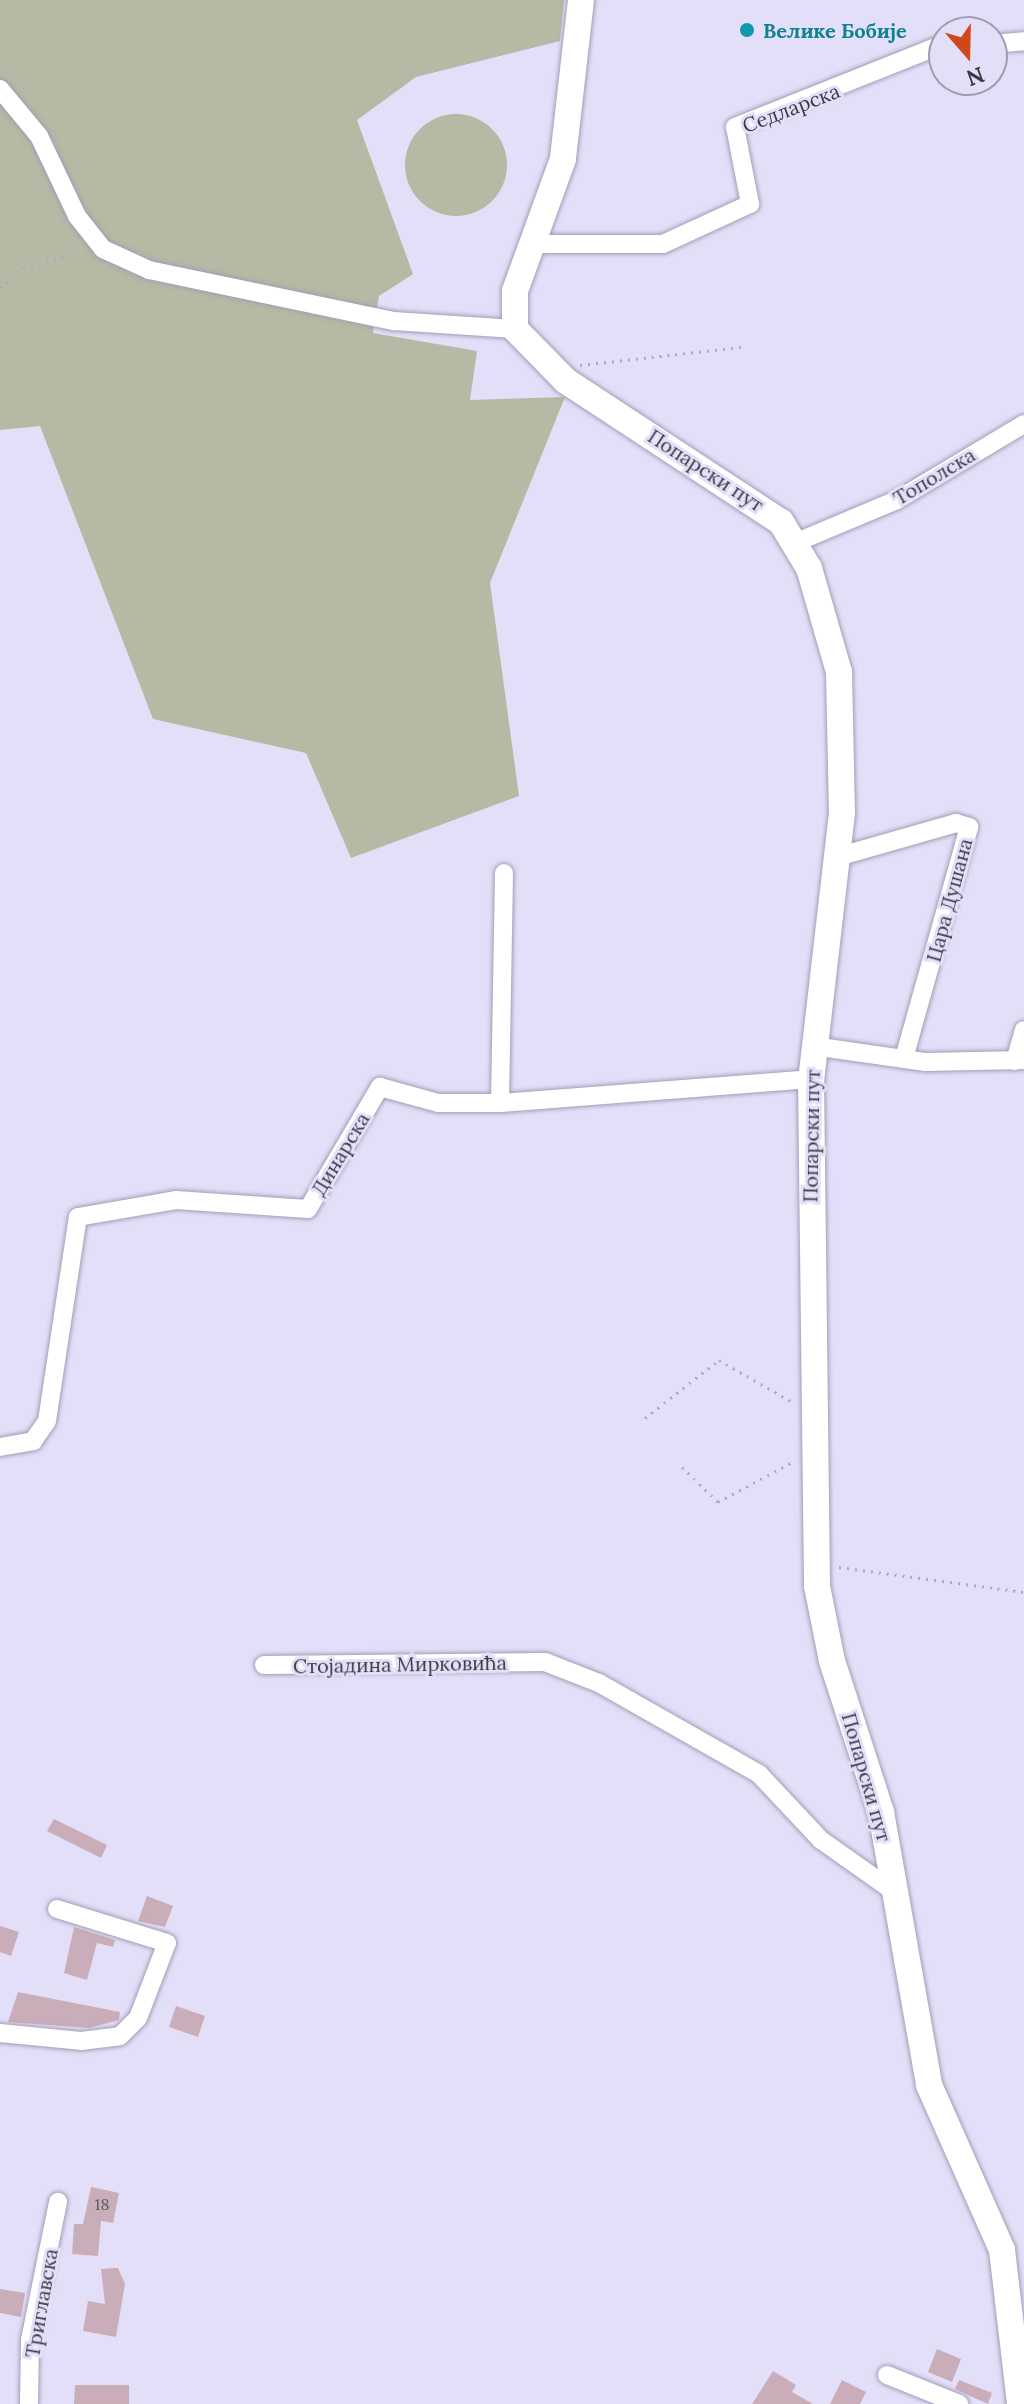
<!DOCTYPE html>
<meta charset="utf-8">
<style>
body{margin:0}
#map{position:relative;width:1024px;height:2404px;overflow:hidden;background:#e4dff9;font-family:Lora,serif}
div>[style]{position:absolute}
[style*='--x']{left:calc(var(--x)*1px);top:calc(var(--y)*1px);width:calc(var(--w)*1px);rotate:calc(var(--a)*1deg)}
.green>*{inset:0;background:#b6b9a3}
.round{border-radius:50%}
.building>*{inset:0;background:#c9aeb9}
.path>*{height:3px;margin-top:-1.5px;transform-origin:0;background:repeating-linear-gradient(90deg,#aeaabf 0 2px,transparent 0 8px)}
.roads{filter:drop-shadow(0 0 2px #a29eb6) drop-shadow(0 0 2px #a29eb6)}
.street>*{height:18px;margin:-9px;padding:0 9px;transform-origin:9px;border-radius:9px;background:#fff}
.secondary>*{height:26px;margin:-13px;padding:0 13px;transform-origin:13px;border-radius:13px;background:#fff}
.dots>*{width:22px;height:22px;translate:-50% -50%;box-sizing:border-box;border:4px solid #e4dff9;border-radius:50%}
span{translate:-50% -50%;white-space:nowrap;text-align:center;line-height:1.15;-webkit-text-stroke:6px #e4dff9;paint-order:stroke}
.number-label{font-size:16px;color:#5e5760}
.number-label span{-webkit-text-stroke-width:0}
.culture-label{font-size:20px;color:#0d838f;font-weight:700}
.left{translate:0 -50%;text-align:left}
.street-label{font-size:20px;color:#3b3a43}
.north{position:absolute;left:928px;top:16px;width:80px;height:80px;box-sizing:border-box;background:#e4dff9;border:2px solid #a09db0;border-radius:50%;rotate:160deg;font-size:22px;font-weight:700;line-height:32px;text-align:center;color:#3b3a43}
.north::after{content:'';display:block;margin:auto;width:28px;height:36px;background:#cf4816;clip-path:polygon(50% 0,100% 100%,50% 72%,0 100%)}
</style>
<div id="map">
<div class="green">
<div style="clip-path:polygon(0 0,564px 0,560px 41px,416px 77px,357px 120px,413px 274px,379px 296px,373px 333px,477px 351px,470px 400px,565px 397px,490px 583px,519px 796px,351px 858px,306px 753px,153px 719px,40px 426px,0 430px)"></div>
<div class="round" style="left:405px;top:114px;width:102px;height:102px"></div>
</div>
<div class="building">
<div style="clip-path:polygon(54px 1819px,107px 1845px,101px 1858px,47px 1831px)"></div>
<div style="clip-path:polygon(147px 1896px,173px 1906px,165px 1927px,138px 1921px)"></div>
<div style="clip-path:polygon(0 1926px,19px 1932px,11px 1956px,0 1952px)"></div>
<div style="clip-path:polygon(74px 1927px,115px 1940px,113px 1947px,97px 1943px,87px 1980px,64px 1973px)"></div>
<div style="clip-path:polygon(18px 1992px,120px 2012px,119px 2020px,89px 2028px,8px 2022px)"></div>
<div style="clip-path:polygon(176px 2006px,205px 2016px,198px 2037px,169px 2027px)"></div>
<div style="clip-path:polygon(91px 2187px,119px 2193px,113px 2223px,101px 2221px,98px 2256px,72px 2254px,74px 2224px,83px 2224px)"></div>
<div style="clip-path:polygon(118px 2268px,125px 2284px,116px 2337px,83px 2331px,88px 2301px,105px 2304px,101px 2269px)"></div>
<div style="clip-path:polygon(0 2289px,25px 2293px,21px 2317px,0 2313px)"></div>
<div style="clip-path:polygon(937px 2349px,961px 2359px,952px 2382px,928px 2372px)"></div>
<div style="clip-path:polygon(773px 2371px,796px 2385px,792px 2392px,813px 2404px,752px 2404px)"></div>
<div style="clip-path:polygon(842px 2380px,866px 2392px,860px 2404px,830px 2404px)"></div>
<div style="clip-path:polygon(959px 2380px,992px 2393px,988px 2404px,955px 2389px)"></div>
<div style="clip-path:polygon(75px 2385px,129px 2385px,129px 2404px,74px 2404px)"></div>
</div>
<div class="path">
<div style="--x:0;--y:288;--w:30;--a:-41"></div>
<div style="--x:23;--y:268;--w:62;--a:-15.8"></div>
<div style="--x:580;--y:365;--w:162;--a:-6.4"></div>
<div style="--x:645;--y:1418;--w:94;--a:-38.1"></div>
<div style="--x:719;--y:1360;--w:86;--a:29.8"></div>
<div style="--x:682;--y:1467;--w:50;--a:44.2"></div>
<div style="--x:718;--y:1502;--w:86;--a:-28.3"></div>
<div style="--x:839;--y:1567;--w:187;--a:7.7"></div>
</div>
<div class="roads">
<div class="street">
<div style="--x:992;--y:44;--w:32;--a:-5"></div>
<div style="--x:0;--y:89;--w:61;--a:50.3"></div>
<div style="--x:39;--y:136;--w:89;--a:64.6"></div>
<div style="--x:77;--y:216;--w:42;--a:51.8"></div>
<div style="--x:103;--y:249;--w:51;--a:24.5"></div>
<div style="--x:149;--y:270;--w:250;--a:11.8"></div>
<div style="--x:394;--y:321;--w:121;--a:3.8"></div>
<div style="--x:536;--y:244;--w:127;--a:0"></div>
<div style="--x:663;--y:244;--w:96;--a:-24.7"></div>
<div style="--x:750;--y:204;--w:78;--a:-101"></div>
<div style="--x:735;--y:127;--w:225;--a:-21.7"></div>
<div style="--x:797;--y:542;--w:108;--a:-22.8"></div>
<div style="--x:897;--y:500;--w:148;--a:-30.9"></div>
<div style="--x:837;--y:857;--w:124;--a:-15.9"></div>
<div style="--x:956;--y:823;--w:14;--a:17"></div>
<div style="--x:969;--y:827;--w:241;--a:105.7"></div>
<div style="--x:813;--y:1046;--w:114;--a:8.1"></div>
<div style="--x:926;--y:1062;--w:98;--a:-1.2"></div>
<div style="--x:1015;--y:1061;--w:32;--a:-74"></div>
<div style="--x:500;--y:1103;--w:230;--a:-89"></div>
<div style="--x:0;--y:1447;--w:34;--a:-10"></div>
<div style="--x:33;--y:1441;--w:24;--a:-55"></div>
<div style="--x:47;--y:1421;--w:206;--a:-81.4"></div>
<div style="--x:78;--y:1217;--w:99;--a:-9.8"></div>
<div style="--x:176;--y:1200;--w:132;--a:3.9"></div>
<div style="--x:308;--y:1209;--w:142;--a:-59.5"></div>
<div style="--x:380;--y:1087;--w:60;--a:15.4"></div>
<div style="--x:438;--y:1103;--w:62;--a:0"></div>
<div style="--x:500;--y:1103;--w:312;--a:-4.4"></div>
<div style="--x:264;--y:1665;--w:281;--a:-0.6"></div>
<div style="--x:545;--y:1662;--w:58;--a:21.3"></div>
<div style="--x:599;--y:1683;--w:184;--a:29.6"></div>
<div style="--x:759;--y:1774;--w:91;--a:46.8"></div>
<div style="--x:821;--y:1840;--w:92;--a:35.2"></div>
<div style="--x:0;--y:2033;--w:81;--a:5.6"></div>
<div style="--x:81;--y:2041;--w:39;--a:-7"></div>
<div style="--x:120;--y:2036;--w:25;--a:-45"></div>
<div style="--x:138;--y:2018;--w:80;--a:-68.9"></div>
<div style="--x:167;--y:1943;--w:115;--a:-162.8"></div>
<div style="--x:887;--y:2375;--w:78;--a:21.9"></div>
<div style="--x:29;--y:2404;--w:64;--a:-89.1"></div>
<div style="--x:30;--y:2340;--w:141;--a:-78.5"></div>
</div>
<div class="secondary">
<div style="--x:581;--y:0;--w:160;--a:96.5"></div>
<div style="--x:563;--y:159;--w:140;--a:110"></div>
<div style="--x:515;--y:291;--w:38;--a:90"></div>
<div style="--x:515;--y:329;--w:73;--a:45.6"></div>
<div style="--x:566;--y:381;--w:257;--a:33.3"></div>
<div style="--x:781;--y:522;--w:54;--a:58.7"></div>
<div style="--x:809;--y:568;--w:108;--a:73.9"></div>
<div style="--x:839;--y:672;--w:141;--a:88.8"></div>
<div style="--x:842;--y:813;--w:268;--a:96.6"></div>
<div style="--x:811;--y:1079;--w:507;--a:89.32"></div>
<div style="--x:817;--y:1586;--w:76;--a:78.7"></div>
<div style="--x:832;--y:1661;--w:159;--a:72"></div>
<div style="--x:881;--y:1812;--w:277;--a:80"></div>
<div style="--x:929;--y:2085;--w:180;--a:66.1"></div>
<div style="--x:1002;--y:2250;--w:155;--a:83.3"></div>
</div>
</div>
<div class="dots">
<div style="left:747px;top:30px;background:#0f9aa8"></div>
</div>
<div class="number-label">
<span style="left:102px;top:2204px">18</span>
</div>
<div class="culture-label">
<span class="left" style="left:763px;top:30px">Велике Бобије</span>
</div>
<div class="street-label">
<span style="left:791px;top:108px;rotate:-21deg">Седларска</span>
<span style="left:706px;top:470px;rotate:33deg">Попарски пут</span>
<span style="left:934px;top:476px;rotate:-31deg">Тополска</span>
<span style="left:949px;top:900px;rotate:-75deg">Цара Душана</span>
<span style="left:811px;top:1136px;rotate:-89deg">Попарски пут</span>
<span style="left:340px;top:1154px;rotate:-59deg">Динарска</span>
<span style="left:400px;top:1664px;rotate:-1deg">Стојадина Мирковића</span>
<span style="left:867px;top:1777px;rotate:74deg">Попарски пут</span>
<span style="left:41px;top:2303px;rotate:-80deg">Триглавска</span>
</div>
<div class="north">N</div>
</div>
